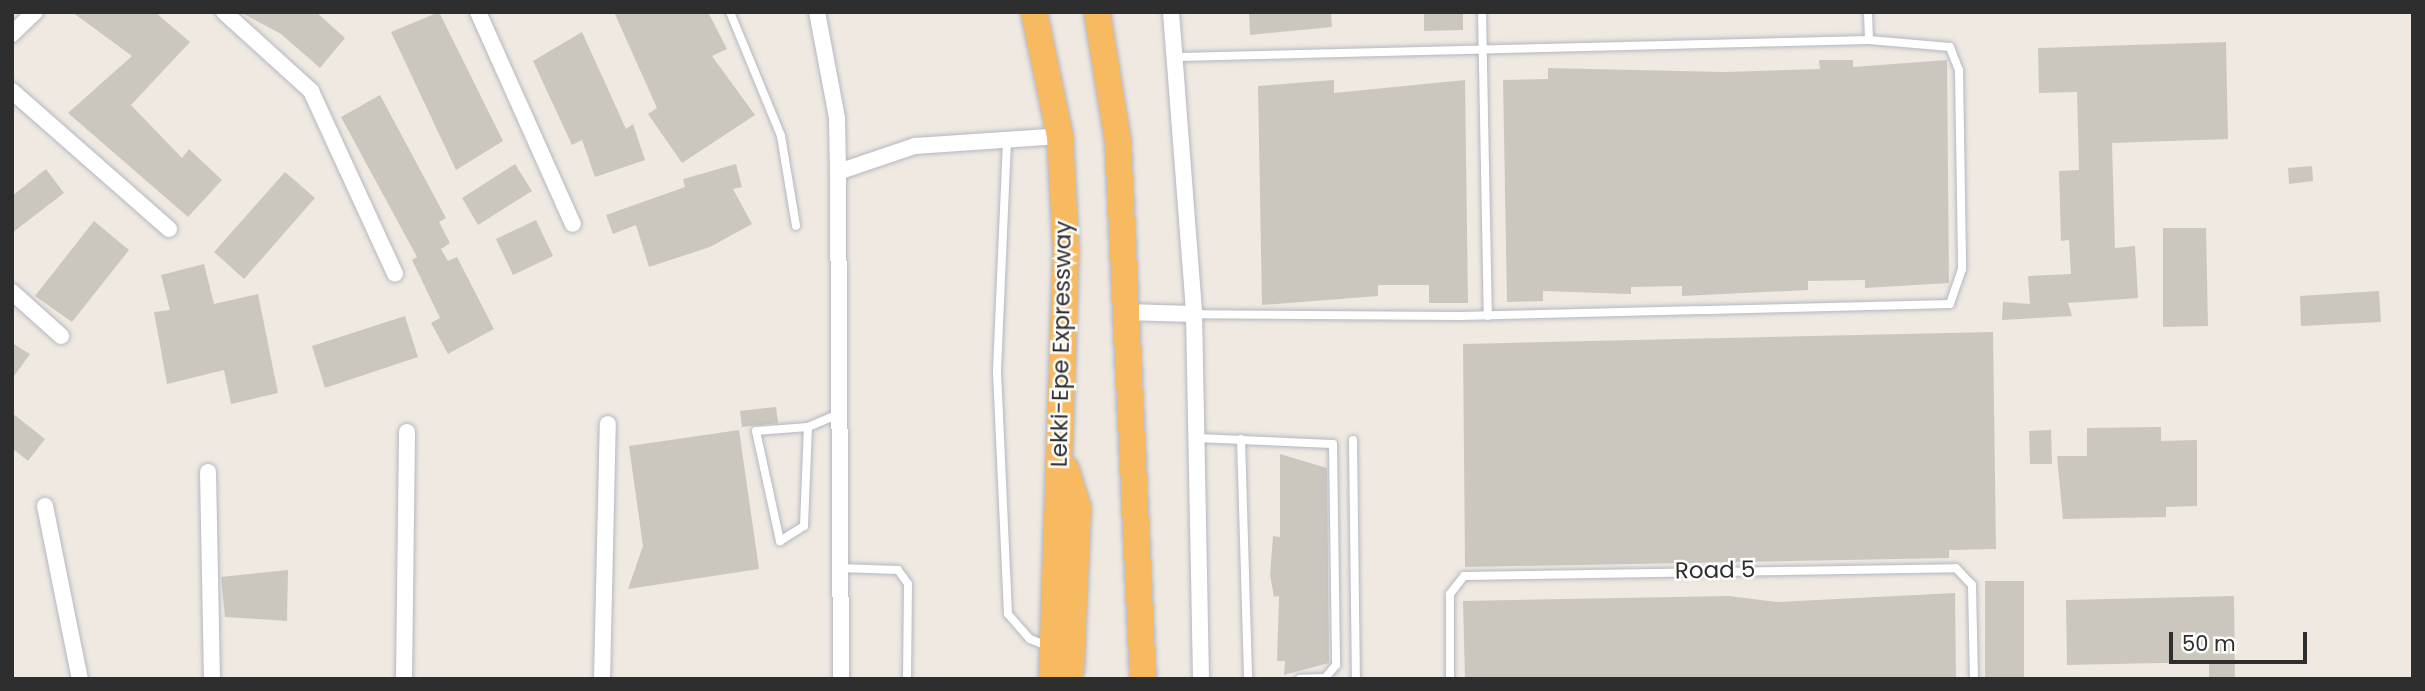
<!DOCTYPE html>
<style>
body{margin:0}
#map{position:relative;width:2425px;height:691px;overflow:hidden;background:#efe9e1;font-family:Poppins,sans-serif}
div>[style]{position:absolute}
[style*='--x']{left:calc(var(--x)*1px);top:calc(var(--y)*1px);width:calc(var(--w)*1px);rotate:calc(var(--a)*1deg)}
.building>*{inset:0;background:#cbc7bf}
.roads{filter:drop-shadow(0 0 2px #b4b7c1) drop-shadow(0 0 2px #b4b7c1)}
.service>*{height:8px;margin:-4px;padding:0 4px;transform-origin:4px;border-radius:4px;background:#fff}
.minor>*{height:16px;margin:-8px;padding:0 8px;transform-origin:8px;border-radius:8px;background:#fff}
.trunk>*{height:26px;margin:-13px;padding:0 13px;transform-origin:13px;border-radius:13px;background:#f8ba60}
span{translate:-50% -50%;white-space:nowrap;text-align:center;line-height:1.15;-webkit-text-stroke:5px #fff;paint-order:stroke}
.street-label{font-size:23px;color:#2e2e2e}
.frame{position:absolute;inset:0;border:14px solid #2e2e2e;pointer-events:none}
.scale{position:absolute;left:2169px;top:632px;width:138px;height:32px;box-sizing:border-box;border:4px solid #2e2e2e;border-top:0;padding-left:9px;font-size:21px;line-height:24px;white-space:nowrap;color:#2e2e2e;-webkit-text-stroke:5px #fff;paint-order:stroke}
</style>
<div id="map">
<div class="building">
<div style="clip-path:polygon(72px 12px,155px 12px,190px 42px,131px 105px,182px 158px,189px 149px,222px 180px,188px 217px,68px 113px,132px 56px)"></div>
<div style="clip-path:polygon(240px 12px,316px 12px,345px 38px,320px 68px,281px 34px)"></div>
<div style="clip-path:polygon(439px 12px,503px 141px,456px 170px,391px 32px)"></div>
<div style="clip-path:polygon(614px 12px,708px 12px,727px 49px,712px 56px,755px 115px,682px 163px,648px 114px,657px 108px)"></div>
<div style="clip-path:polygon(1249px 12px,1331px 12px,1332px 27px,1250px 35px)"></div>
<div style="clip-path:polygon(1424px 12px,1463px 12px,1463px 30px,1424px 31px)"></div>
<div style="clip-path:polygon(582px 32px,626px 129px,633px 124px,645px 160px,595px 177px,582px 140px,572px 145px,533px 61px)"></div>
<div style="clip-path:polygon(2226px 42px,2228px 139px,2112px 143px,2115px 248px,2135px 246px,2138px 298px,2068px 303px,2072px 316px,2002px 320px,2003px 302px,2030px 304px,2028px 276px,2071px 274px,2069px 240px,2061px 241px,2059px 171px,2079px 170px,2077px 92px,2039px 93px,2038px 48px)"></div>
<div style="clip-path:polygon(1819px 60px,1853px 60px,1853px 67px,1947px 60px,1949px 283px,1865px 288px,1865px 280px,1808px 281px,1808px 290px,1682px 296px,1682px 286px,1631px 287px,1631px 294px,1543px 291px,1543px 301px,1507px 302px,1503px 80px,1548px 79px,1548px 68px,1724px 72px,1820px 69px)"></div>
<div style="clip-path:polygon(1334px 80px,1334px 93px,1465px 80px,1468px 303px,1429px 303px,1429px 285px,1378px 285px,1378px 296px,1262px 305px,1258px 86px)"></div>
<div style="clip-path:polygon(380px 95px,446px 218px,439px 222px,450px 243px,441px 249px,448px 261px,457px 257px,494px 329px,448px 354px,431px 323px,440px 318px,412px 260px,417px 257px,341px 117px)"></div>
<div style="clip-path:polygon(515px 164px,532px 191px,478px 225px,462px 198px)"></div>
<div style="clip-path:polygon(736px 164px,742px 187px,733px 189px,752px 224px,710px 247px,649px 267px,636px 225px,613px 234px,606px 215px,685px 187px,683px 179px)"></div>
<div style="clip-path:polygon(2312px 166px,2313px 181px,2289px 184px,2288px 168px)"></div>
<div style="clip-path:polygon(46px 169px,64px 193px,12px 233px,12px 196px)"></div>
<div style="clip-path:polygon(285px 172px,315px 198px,244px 279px,214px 252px)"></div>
<div style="clip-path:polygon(536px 220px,553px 256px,513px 275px,496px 239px)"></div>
<div style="clip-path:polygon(94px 221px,129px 250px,72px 322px,35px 296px)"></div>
<div style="clip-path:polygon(2163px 228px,2206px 228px,2208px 326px,2163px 327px)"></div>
<div style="clip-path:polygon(204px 264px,214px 304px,258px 294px,278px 393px,231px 404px,224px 370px,167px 384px,154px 312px,170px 310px,161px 275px)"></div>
<div style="clip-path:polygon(2379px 291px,2381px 322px,2301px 326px,2300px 296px)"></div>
<div style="clip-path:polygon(405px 316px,418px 357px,325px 388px,312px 346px)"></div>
<div style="clip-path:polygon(1993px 332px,1996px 549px,1949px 550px,1949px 558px,1465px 567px,1463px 344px)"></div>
<div style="clip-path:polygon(12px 343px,30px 354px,12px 379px)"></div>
<div style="clip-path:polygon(776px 407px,778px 423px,742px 427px,740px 411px)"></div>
<div style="clip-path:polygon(12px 413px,45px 439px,28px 461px,12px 448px)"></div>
<div style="clip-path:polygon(2161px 427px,2161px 441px,2197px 440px,2197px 506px,2166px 507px,2166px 517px,2063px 519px,2057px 456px,2087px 456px,2087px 428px)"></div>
<div style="clip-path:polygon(739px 430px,759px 569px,628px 589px,643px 546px,629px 446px)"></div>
<div style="clip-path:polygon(2051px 430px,2052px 464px,2030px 464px,2029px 431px)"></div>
<div style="clip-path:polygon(1280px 454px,1327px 468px,1329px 663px,1284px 675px,1285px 661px,1277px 661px,1279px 596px,1274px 597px,1270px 575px,1273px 536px,1280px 537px)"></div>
<div style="clip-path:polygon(288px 570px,287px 621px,225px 617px,221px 577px)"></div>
<div style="clip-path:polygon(1985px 581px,2024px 581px,2024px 679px,1985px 679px)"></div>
<div style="clip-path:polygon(1955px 593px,1956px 679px,1465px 679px,1463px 601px,1729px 596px,1777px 602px)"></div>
<div style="clip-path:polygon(2234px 596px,2235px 679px,2209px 679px,2209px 662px,2067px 665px,2066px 600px)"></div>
</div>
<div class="roads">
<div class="service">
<div style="--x:730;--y:12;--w:134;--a:67.6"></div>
<div style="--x:781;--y:136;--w:91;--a:80.5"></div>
<div style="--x:1482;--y:12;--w:304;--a:88.9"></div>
<div style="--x:1868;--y:12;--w:28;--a:88"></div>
<div style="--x:1179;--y:57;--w:690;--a:-1.41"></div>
<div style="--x:1869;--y:40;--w:81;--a:4.9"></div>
<div style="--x:1950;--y:47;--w:25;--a:69"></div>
<div style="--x:1959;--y:70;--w:199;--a:89.1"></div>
<div style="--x:1962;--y:269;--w:37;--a:109"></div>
<div style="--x:1950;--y:304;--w:490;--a:178.6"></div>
<div style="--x:1460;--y:316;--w:266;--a:-179.6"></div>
<div style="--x:1007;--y:141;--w:231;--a:92.5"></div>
<div style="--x:997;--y:372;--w:242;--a:87.4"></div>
<div style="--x:1008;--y:614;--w:33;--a:49"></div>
<div style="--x:1030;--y:639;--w:18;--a:22"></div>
<div style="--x:808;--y:427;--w:52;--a:175.6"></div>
<div style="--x:756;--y:431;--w:113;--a:77.7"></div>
<div style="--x:780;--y:541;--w:28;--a:-32"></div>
<div style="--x:804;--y:526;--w:99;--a:-87.7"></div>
<div style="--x:808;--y:427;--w:34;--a:-23"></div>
<div style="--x:1196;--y:438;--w:137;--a:2.5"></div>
<div style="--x:1333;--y:444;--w:221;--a:89.2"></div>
<div style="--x:1336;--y:665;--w:17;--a:130"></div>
<div style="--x:1325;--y:678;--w:25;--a:178"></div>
<div style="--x:1241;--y:439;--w:240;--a:88.3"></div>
<div style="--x:1353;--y:440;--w:239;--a:89.3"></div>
<div style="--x:839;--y:568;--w:59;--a:1.9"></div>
<div style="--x:898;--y:570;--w:17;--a:54"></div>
<div style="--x:908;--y:584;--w:95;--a:90.6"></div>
<div style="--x:1450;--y:679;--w:85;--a:-90"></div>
<div style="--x:1450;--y:594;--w:23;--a:-52"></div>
<div style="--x:1464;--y:576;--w:492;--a:-0.9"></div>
<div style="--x:1956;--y:568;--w:23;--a:47"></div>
<div style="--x:1972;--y:585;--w:94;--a:88.8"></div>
</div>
<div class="minor">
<div style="--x:224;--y:12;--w:118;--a:42.2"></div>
<div style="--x:311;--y:91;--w:201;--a:65.3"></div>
<div style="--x:478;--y:12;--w:232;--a:65.9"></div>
<div style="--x:817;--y:12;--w:108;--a:79.3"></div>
<div style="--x:837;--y:118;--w:54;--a:88.9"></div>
<div style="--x:1171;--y:12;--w:303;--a:85.6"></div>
<div style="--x:1194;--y:314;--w:365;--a:88.9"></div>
<div style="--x:12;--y:34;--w:32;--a:-44"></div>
<div style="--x:12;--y:91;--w:209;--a:41.3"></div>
<div style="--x:12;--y:292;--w:66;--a:41.9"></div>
<div style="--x:1124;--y:312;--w:70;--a:1.6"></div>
<div style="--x:208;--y:472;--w:207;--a:88.9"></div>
<div style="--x:45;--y:506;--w:177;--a:78.6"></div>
<div style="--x:404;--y:679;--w:247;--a:-89.3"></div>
<div style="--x:602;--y:679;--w:255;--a:-88.7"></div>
<div style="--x:841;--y:679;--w:507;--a:-90.34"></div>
<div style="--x:838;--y:172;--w:81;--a:-18.7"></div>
<div style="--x:915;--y:146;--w:145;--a:-3.9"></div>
</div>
<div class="trunk">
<div style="--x:1034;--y:12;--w:127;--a:78.2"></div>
<div style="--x:1060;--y:136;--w:114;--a:87"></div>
<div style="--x:1066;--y:250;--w:429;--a:91.9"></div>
<div style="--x:1097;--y:12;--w:132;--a:80.8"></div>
<div style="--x:1118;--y:142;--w:538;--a:87.33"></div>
<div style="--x:1066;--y:469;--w:41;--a:72.9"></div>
<div style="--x:1078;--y:508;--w:162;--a:92.5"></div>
</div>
</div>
<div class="street-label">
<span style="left:1061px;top:344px;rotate:-89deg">Lekki-Epe Expressway</span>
<span style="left:1715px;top:570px;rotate:-1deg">Road 5</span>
</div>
<div class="frame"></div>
<div class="scale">50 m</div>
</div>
